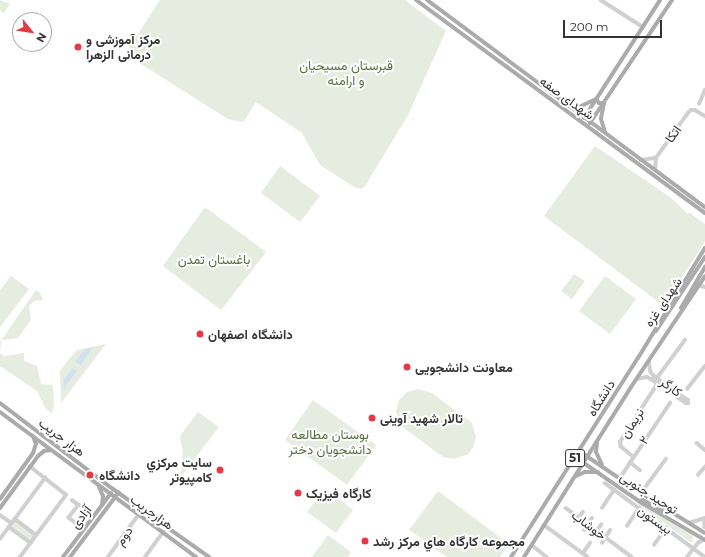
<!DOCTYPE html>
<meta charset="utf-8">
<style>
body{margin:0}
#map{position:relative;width:705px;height:557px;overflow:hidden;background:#fff;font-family:Montserrat,Vazirmatn,sans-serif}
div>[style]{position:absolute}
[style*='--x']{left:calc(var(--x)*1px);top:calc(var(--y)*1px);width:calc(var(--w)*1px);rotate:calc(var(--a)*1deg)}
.green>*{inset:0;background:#e6ecdf}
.water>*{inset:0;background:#cfe2ee}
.minor>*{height:3.5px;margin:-1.75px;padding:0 1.75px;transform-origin:1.75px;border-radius:1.75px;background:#d0d0d0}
.major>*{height:4px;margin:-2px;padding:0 2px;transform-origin:2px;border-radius:2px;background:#ababab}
.dots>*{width:11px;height:11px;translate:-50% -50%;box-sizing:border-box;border:2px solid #fff;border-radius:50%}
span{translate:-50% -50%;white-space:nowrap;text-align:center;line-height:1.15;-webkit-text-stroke:4px #fff;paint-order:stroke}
.shield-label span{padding:1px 3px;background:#fff;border:1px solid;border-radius:3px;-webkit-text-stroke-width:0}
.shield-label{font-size:12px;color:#333;font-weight:700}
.poi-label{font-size:13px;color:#333;font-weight:700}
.left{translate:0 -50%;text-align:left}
.right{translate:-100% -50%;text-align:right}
.park-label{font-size:13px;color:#56703f}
.street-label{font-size:13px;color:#333}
.north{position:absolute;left:12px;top:12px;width:40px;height:40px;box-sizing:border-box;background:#fff;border:1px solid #adadad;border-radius:50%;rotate:120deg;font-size:11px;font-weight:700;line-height:16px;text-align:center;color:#333}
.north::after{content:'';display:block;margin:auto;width:14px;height:18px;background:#e63946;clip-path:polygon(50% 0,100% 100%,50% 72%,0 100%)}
.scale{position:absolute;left:563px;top:20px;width:99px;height:18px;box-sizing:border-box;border:2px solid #333;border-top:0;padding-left:5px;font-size:12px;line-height:14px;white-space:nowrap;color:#333;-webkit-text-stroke:3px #fff;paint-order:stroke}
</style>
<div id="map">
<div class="green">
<div style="clip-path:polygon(0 0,10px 4px,4px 13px,0 10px)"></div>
<div style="clip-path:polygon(160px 0,405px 0,446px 31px,407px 117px,365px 186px,361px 189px,356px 188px,320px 165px,302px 133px,256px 102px,244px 121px,241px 122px,228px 119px,125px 54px)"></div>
<div style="clip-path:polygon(595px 146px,670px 197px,687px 213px,690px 213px,705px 224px,705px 241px,664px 306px,544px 216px)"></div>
<div style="clip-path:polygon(280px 166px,320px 196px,300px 222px,261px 193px)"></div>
<div style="clip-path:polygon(205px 207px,266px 252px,221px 310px,163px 266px)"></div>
<div style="clip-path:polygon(574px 274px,585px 281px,572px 299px,561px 291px)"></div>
<div style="clip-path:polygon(11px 276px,29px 289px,0 327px,0 290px)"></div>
<div style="clip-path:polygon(605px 276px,636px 299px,610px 334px,579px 311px)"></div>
<div style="clip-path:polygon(36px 290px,41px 294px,43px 300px,34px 301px,29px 306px,31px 320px,18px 338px,2px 340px,0 349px,0 342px)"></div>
<div style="clip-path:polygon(106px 344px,61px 403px,60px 371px,69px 359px,77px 350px)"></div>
<div style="clip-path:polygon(0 353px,4px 356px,24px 353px,24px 361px,37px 366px,41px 384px,53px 385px,54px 407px,52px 413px,46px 409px,37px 391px,0 366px)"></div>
<div style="clip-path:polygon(418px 389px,432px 393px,472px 423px,476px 437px,473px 448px,468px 454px,454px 459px,443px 457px,400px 425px,396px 411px,399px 400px,407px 392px)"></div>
<div style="clip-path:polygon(313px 400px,376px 445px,347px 485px,285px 440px)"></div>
<div style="clip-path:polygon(198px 412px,219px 427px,180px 478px,183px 453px,180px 436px)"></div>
<div style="clip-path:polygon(325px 488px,353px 510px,336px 533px,307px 512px)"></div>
<div style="clip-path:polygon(616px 488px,693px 536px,693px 542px,690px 542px)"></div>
<div style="clip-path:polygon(438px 491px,509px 544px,500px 557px,447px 557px,409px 530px)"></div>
<div style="clip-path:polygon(15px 519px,36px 535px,31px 543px,9px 527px)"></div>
<div style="clip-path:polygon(328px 535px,351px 552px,348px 557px,312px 557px)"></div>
</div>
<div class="water">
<div style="clip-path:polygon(92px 348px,81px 365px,75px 362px,85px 349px)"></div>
<div style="clip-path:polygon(73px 368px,77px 371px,63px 389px,64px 379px)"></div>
</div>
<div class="minor">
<div style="--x:601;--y:0;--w:50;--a:32.7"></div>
<div style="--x:699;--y:104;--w:15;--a:-67"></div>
<div style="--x:641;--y:160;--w:15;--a:-8"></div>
<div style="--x:655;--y:170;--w:12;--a:-85"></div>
<div style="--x:656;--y:158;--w:55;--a:-54.6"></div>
<div style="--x:688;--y:113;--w:4;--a:-45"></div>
<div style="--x:691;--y:110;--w:4;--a:0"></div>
<div style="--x:695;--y:110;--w:12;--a:31"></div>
<div style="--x:698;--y:285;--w:7;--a:16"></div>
<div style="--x:649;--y:361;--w:11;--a:80"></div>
<div style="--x:651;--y:372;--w:5;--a:53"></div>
<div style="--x:654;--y:376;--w:42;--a:35.2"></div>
<div style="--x:688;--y:400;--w:3;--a:90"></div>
<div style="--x:657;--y:378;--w:47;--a:-53.6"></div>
<div style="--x:637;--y:379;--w:10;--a:-11"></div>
<div style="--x:647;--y:377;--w:4;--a:27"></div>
<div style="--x:651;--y:379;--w:42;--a:34.4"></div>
<div style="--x:686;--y:403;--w:2;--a:0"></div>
<div style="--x:687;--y:389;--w:29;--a:-52"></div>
<div style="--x:697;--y:443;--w:11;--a:41"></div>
<div style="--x:633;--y:457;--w:16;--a:-140"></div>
<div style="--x:621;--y:447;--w:5;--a:-101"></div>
<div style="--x:620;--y:442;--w:67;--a:-57.3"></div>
<div style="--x:630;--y:462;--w:13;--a:39"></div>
<div style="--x:698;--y:475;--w:11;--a:-49"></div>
<div style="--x:620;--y:478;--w:90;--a:-56.3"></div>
<div style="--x:605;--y:483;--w:124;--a:36.5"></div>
<div style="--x:641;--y:493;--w:42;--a:-53.7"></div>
<div style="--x:72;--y:500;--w:9;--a:36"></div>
<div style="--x:79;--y:505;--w:16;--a:128"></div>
<div style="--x:69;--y:518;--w:19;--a:36"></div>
<div style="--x:566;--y:508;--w:82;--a:36.6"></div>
<div style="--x:602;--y:508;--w:22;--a:-56"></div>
<div style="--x:0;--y:515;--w:14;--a:34"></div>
<div style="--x:579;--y:517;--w:6;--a:-51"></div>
<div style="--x:705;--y:518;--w:9;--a:90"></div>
<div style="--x:15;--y:519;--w:26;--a:37"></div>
<div style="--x:689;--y:523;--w:17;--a:-17"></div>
<div style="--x:544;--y:525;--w:54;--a:36"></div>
<div style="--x:627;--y:526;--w:22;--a:-56"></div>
<div style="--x:9;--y:527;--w:27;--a:36"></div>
<div style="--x:584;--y:530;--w:14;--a:-56"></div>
<div style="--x:593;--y:536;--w:14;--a:-54"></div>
<div style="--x:0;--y:539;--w:76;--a:-53.6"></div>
<div style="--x:602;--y:543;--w:15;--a:-58"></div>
<div style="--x:532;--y:545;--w:19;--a:39"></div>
<div style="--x:654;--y:545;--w:21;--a:-55"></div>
<div style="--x:583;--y:553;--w:12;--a:-55"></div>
<div style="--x:20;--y:557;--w:77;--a:-53.4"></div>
<div style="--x:66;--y:495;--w:46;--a:-142.1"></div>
<div style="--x:108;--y:557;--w:53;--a:-54.2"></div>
<div style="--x:145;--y:557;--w:31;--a:-54"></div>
<div style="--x:687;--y:557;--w:18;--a:-52"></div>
<div style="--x:698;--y:543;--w:8;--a:-30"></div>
</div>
<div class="major">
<div style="--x:416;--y:0;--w:359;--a:36.4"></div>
<div style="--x:427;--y:0;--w:347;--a:36.7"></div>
<div style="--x:569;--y:106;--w:10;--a:6"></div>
<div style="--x:579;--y:107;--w:19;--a:-25"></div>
<div style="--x:596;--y:99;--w:5;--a:53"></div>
<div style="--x:599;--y:103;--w:5;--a:0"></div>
<div style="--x:604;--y:103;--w:16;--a:101"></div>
<div style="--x:601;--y:119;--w:14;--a:73"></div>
<div style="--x:584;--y:118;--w:140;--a:-57.2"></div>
<div style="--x:590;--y:123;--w:148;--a:-56.3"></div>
<div style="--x:681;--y:308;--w:48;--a:-59.7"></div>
<div style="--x:656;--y:331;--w:89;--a:-56.5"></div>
<div style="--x:0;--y:403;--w:142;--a:37.3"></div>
<div style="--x:113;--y:489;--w:118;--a:35.3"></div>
<div style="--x:0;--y:412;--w:244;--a:36.5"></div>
<div style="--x:597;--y:443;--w:9;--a:96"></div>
<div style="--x:596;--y:452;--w:14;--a:65"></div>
<div style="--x:579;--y:451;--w:75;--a:34.1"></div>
<div style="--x:641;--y:493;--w:75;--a:32"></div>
<div style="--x:575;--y:457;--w:81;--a:34.5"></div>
<div style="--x:642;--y:503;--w:73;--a:30.4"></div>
<div style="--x:576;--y:476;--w:10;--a:-24"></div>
<div style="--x:585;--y:472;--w:13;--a:0"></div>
<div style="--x:99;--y:487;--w:10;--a:66"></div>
<div style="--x:103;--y:496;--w:9;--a:96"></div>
<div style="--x:0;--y:499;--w:57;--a:-54.3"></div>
<div style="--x:33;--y:453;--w:9;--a:-72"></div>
<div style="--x:36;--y:444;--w:9;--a:-111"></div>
<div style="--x:641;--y:502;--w:3;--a:-90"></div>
<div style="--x:641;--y:499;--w:29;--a:29"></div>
<div style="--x:666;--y:513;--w:7;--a:0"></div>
<div style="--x:0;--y:508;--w:64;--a:-53.8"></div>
<div style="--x:38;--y:456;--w:8;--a:-40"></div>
<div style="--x:44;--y:451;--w:7;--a:-8"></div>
<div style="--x:63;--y:557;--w:80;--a:-53.1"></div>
<div style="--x:70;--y:557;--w:81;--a:-53"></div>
<div style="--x:511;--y:557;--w:236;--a:-57.5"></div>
<div style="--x:638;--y:358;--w:129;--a:-58.7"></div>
<div style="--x:524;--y:557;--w:201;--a:-57.8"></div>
<div style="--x:631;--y:387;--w:133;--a:-56.3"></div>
</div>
<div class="dots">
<div style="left:78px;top:47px;background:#e63946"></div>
<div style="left:200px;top:334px;background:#e63946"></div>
<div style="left:407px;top:367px;background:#e63946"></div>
<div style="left:372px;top:418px;background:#e63946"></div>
<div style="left:220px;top:470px;background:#e63946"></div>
<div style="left:90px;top:475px;background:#e63946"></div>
<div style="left:298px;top:493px;background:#e63946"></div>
<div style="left:365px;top:541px;background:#e63946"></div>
</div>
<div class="shield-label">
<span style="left:575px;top:458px">51</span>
</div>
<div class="poi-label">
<span class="left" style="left:86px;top:47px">مرکز آموزشی و<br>درمانی الزهرا</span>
<span class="left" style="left:208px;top:334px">دانشگاه اصفهان</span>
<span class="left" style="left:415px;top:367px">معاونت دانشجویی</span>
<span class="left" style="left:380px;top:418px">تالار شهید آوینی</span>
<span class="right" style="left:212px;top:470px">سايت مرکزي<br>کامپيوتر</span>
<span class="left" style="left:99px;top:475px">دانشگاه</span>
<span class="left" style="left:306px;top:493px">کارگاه فیزیک</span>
<span class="left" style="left:373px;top:541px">مجموعه کارگاه هاي مرکز رشد</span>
</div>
<div class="park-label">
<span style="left:346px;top:73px">قبرستان مسیحیان<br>و ارامنه</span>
<span style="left:214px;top:259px">باغستان تمدن</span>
<span style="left:330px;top:442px">بوستان مطالعه<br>دانشجویان دختر</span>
</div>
<div class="street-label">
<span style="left:567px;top:98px;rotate:36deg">شهدای صفه</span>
<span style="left:673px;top:134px;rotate:-55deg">اتکا</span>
<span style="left:663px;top:302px;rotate:-56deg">شهدای غزه</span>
<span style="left:671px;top:387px;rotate:36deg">کارگر</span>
<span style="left:601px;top:398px;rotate:-58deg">دانشگاه</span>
<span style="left:632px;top:423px;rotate:-58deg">نریمان</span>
<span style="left:62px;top:437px;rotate:37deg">هزار جریب</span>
<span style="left:644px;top:440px;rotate:-55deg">۲</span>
<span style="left:649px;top:493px;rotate:33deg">توحید جنوبی</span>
<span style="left:152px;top:512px;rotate:36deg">هزارجریب</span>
<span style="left:81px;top:517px;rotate:-53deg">آزادی</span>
<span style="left:655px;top:520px;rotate:36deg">بیستون</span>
<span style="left:589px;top:525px;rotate:37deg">خوشاب</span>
<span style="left:124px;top:536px;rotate:-55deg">دوم</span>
</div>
<div class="north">N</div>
<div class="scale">200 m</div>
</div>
